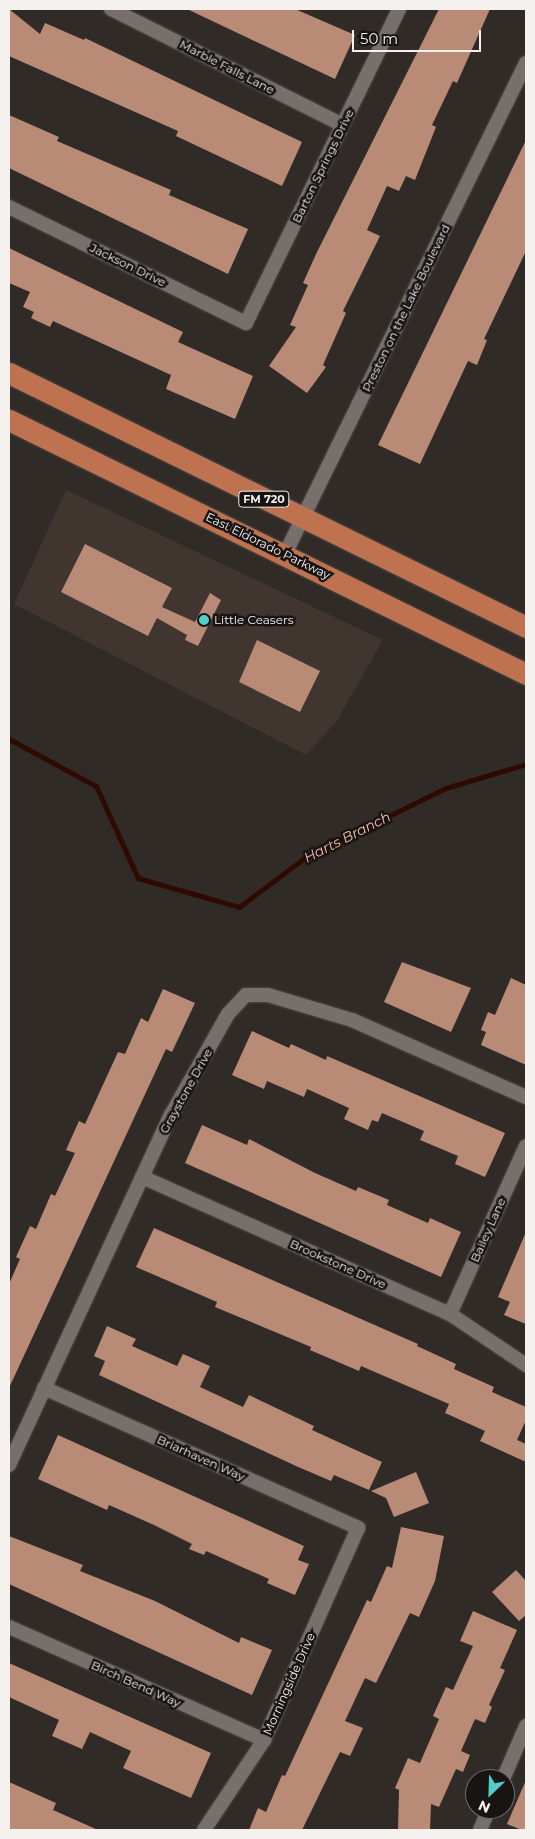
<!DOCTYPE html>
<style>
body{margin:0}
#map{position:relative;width:535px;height:1839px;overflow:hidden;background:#312b28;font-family:Montserrat,sans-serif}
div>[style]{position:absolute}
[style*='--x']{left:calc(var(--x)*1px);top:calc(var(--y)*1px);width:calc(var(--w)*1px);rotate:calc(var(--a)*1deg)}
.built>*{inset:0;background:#413530}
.stream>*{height:5px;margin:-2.5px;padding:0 2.5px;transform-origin:2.5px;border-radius:2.5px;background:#2f0a00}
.building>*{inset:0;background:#b98a76}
.roads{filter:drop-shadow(0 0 1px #4d4846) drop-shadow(0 0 1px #4d4846)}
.minor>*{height:14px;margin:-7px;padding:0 7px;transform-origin:7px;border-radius:7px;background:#766f6c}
.primary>*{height:21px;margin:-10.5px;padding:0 10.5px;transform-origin:10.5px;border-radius:10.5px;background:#be7250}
.dots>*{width:14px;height:14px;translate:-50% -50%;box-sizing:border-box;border:2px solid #171413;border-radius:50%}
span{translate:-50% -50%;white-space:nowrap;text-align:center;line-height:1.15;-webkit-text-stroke:5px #171413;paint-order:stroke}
.shield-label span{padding:1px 4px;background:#171413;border:1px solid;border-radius:4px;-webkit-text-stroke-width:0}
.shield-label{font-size:11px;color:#f5f1ef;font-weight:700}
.street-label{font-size:12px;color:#f5f1ef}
.poi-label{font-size:12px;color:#f5f1ef}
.left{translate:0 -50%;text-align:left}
.water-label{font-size:14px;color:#fabfa7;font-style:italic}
.frame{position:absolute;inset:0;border:10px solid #f5f1ef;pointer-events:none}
.north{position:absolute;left:465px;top:1769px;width:50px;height:50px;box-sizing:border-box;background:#171413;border:1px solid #706c6b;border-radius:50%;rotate:204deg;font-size:14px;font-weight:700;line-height:20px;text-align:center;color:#f5f1ef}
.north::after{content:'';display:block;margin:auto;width:18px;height:22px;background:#53cdca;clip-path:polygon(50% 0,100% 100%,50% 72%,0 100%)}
.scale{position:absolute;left:352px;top:30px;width:129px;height:22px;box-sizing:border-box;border:2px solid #f5f1ef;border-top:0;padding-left:6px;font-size:15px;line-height:18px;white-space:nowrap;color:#f5f1ef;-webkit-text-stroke:4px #171413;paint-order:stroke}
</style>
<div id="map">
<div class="built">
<div style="clip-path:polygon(66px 490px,383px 640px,336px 722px,306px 755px,14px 604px)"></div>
</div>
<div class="stream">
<div style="--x:9;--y:739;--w:99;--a:28.4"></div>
<div style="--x:96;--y:786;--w:101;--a:65.5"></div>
<div style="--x:138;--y:878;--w:105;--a:16"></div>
<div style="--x:239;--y:907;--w:85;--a:-36.9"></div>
<div style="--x:307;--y:856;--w:155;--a:-26.1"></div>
<div style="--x:446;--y:788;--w:84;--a:-16.7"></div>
</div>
<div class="building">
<div style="clip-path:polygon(9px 9px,40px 34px,45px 23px,84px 40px,85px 38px,302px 142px,282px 186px,176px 136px,178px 131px,9px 56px)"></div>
<div style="clip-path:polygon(187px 9px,295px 9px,355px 35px,335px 79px)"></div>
<div style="clip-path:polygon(439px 9px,490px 9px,457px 83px,453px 81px,432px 125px,436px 127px,415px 180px,406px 176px,399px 191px,387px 186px,367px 230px,380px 236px,343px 311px,346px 313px,323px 365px,326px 367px,307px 393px,269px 366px,296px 327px,290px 325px,308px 285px,303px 283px,317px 252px)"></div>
<div style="clip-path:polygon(9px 115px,59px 137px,57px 141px,171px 190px,169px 195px,248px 229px,228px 274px,9px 168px)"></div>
<div style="clip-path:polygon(526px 140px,526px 251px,484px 339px,487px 340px,477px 365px,468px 361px,420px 464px,378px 445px)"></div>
<div style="clip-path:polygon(9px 248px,183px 332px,178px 342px,253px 376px,235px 419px,166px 389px,171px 375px,53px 321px,50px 327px,31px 318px,34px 312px,23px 307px,30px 292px,9px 283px)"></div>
<div style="clip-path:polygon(85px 544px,172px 588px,162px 607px,195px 622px,210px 593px,221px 600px,198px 646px,185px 640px,187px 635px,157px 618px,148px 636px,61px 592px)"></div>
<div style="clip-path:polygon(257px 640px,320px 671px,300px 712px,239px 682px)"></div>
<div style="clip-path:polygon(402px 962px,471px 988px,451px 1032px,384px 1002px)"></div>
<div style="clip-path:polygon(511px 978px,526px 985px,526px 1065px,481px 1045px,486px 1032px,481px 1030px,488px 1012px,495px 1015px)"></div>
<div style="clip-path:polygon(163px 989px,195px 1003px,172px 1052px,166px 1049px,9px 1388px,9px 1284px,20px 1259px,16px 1257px,30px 1226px,36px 1229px,51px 1194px,55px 1196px,75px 1153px,66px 1150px,79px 1121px,85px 1124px,118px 1052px,125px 1054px,141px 1018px,148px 1022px)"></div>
<div style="clip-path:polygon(252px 1031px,289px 1048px,291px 1044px,326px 1060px,327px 1056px,505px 1133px,485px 1177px,455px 1164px,458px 1156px,420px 1140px,424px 1131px,382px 1113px,378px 1122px,372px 1120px,368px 1130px,344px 1119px,349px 1108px,307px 1089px,304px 1097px,267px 1081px,264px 1089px,232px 1075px)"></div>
<div style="clip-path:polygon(202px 1125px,247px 1145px,249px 1139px,315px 1173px,356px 1191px,358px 1187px,389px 1200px,387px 1205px,428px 1223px,430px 1218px,461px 1232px,441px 1277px,185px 1163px)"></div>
<div style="clip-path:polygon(154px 1228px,418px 1344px,417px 1346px,456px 1364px,454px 1369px,494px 1387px,492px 1392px,526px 1407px,526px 1420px,517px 1440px,526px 1444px,526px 1462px,480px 1441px,485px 1431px,445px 1413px,449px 1404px,361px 1366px,359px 1371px,310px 1350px,311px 1347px,215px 1307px,217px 1302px,136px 1267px)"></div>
<div style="clip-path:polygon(526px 1232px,526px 1324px,504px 1315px,510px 1302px,498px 1297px)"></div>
<div style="clip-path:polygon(107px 1326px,136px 1339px,132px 1346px,177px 1366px,183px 1354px,210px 1366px,200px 1387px,243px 1407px,249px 1395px,314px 1426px,312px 1430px,382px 1462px,369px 1490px,334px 1475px,331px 1481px,296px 1466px,99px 1375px,105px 1361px,94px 1356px)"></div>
<div style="clip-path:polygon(58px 1435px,304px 1546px,298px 1560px,309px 1564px,295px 1595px,267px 1583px,269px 1579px,206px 1551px,204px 1555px,189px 1549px,192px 1544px,154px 1525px,109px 1505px,107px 1510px,38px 1479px)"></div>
<div style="clip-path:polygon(416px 1472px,429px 1503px,394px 1517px,386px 1498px,371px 1491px)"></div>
<div style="clip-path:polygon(401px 1527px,444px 1536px,435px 1581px,419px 1617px,410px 1613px,376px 1683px,365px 1678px,345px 1721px,363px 1728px,350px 1756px,340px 1752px,302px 1830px,249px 1830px,258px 1808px,266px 1812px,282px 1775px,285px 1776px,367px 1600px,371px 1602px,387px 1566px,392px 1568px)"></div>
<div style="clip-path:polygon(9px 1536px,83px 1565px,80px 1571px,155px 1601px,239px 1643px,241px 1637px,272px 1650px,252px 1695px,9px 1584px)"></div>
<div style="clip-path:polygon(516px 1570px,526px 1581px,526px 1615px,519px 1621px,492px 1592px)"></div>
<div style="clip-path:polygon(473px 1611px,517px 1630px,500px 1668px,505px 1670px,489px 1705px,492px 1707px,485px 1723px,475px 1719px,461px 1751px,470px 1755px,463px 1772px,456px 1769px,439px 1807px,431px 1804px,430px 1830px,398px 1830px,399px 1790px,395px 1788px,408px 1758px,420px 1763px,439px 1719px,433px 1716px,446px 1687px,453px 1690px,473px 1646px,460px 1641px)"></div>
<div style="clip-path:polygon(9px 1663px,211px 1753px,191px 1798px,123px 1768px,131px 1751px,90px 1732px,82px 1749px,52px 1736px,59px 1720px,9px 1697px)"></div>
<div style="clip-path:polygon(526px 1780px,526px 1830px,522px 1830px,507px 1824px)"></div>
<div style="clip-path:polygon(9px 1782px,56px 1803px,53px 1810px,98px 1830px,9px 1830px)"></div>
</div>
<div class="roads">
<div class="minor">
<div style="--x:111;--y:9;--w:259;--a:26.6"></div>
<div style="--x:9;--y:207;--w:264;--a:26.1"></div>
<div style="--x:246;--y:323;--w:349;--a:-64"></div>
<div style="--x:285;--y:554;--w:547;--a:-63.86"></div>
<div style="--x:142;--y:1177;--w:337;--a:24"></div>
<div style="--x:450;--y:1314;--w:92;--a:33.9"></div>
<div style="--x:450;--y:1314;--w:184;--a:-65.7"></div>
<div style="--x:44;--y:1388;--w:344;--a:24"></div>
<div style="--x:358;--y:1528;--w:232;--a:113.9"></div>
<div style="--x:264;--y:1740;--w:108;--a:123.7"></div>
<div style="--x:9;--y:1465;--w:386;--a:-65.2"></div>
<div style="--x:171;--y:1115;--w:116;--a:-60.6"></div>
<div style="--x:228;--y:1014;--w:26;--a:-47"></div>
<div style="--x:246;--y:995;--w:22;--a:0"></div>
<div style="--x:268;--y:995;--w:88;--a:16.6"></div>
<div style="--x:352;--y:1020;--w:190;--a:23.9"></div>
<div style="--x:9;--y:1627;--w:279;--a:23.9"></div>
<div style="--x:503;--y:1779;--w:58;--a:-66.5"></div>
<div style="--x:480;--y:1830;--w:23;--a:-67"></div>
</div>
<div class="primary">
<div style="--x:9;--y:373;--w:576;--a:26.16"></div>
<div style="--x:9;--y:420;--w:576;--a:26.16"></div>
</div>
</div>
<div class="dots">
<div style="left:204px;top:620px;background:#53cdca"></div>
</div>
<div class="shield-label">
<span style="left:264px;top:499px">FM 720</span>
</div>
<div class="street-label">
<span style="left:227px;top:67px;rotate:27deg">Marble Falls Lane</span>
<span style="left:323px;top:166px;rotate:-64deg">Barton Springs Drive</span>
<span style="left:128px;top:265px;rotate:26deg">Jackson Drive</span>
<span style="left:406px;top:308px;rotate:-64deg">Preston on the Lake Boulevard</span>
<span style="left:268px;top:546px;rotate:26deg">East Eldorado Parkway</span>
<span style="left:186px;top:1091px;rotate:-61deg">Graystone Drive</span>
<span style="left:488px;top:1230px;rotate:-66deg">Bailey Lane</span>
<span style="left:338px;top:1264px;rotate:24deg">Brookstone Drive</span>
<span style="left:201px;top:1458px;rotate:24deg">Briarhaven Way</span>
<span style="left:136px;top:1684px;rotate:24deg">Birch Bend Way</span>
<span style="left:289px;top:1684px;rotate:-66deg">Morningside Drive</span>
</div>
<div class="poi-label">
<span class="left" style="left:214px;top:620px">Little Ceasers</span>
</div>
<div class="water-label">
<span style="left:347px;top:837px;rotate:-27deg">Harts Branch</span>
</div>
<div class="frame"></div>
<div class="north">N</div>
<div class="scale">50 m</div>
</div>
